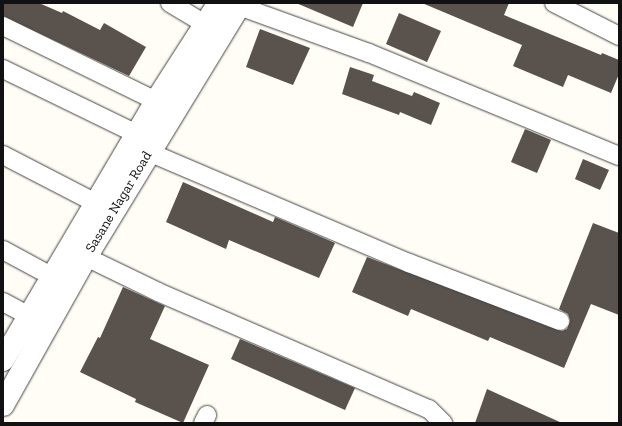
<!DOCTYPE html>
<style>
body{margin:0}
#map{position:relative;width:622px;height:426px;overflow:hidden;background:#fffdf5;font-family:"Zilla Slab",serif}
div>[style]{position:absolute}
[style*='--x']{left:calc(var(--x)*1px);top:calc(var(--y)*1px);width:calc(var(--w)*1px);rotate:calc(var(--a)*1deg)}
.building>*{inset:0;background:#5a524d}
.roads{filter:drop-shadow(0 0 1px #444) drop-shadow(0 0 1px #444)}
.minor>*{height:18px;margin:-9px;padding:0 9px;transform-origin:9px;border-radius:9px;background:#fff}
.tertiary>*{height:22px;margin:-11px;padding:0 11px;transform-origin:11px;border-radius:11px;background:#fff}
span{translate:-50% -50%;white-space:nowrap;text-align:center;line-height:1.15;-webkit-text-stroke:4px #fff;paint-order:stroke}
.street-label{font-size:14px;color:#111}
.frame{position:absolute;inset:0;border:4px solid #111;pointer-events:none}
</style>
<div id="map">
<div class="building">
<div style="clip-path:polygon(3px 3px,39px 3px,62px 13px,63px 11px,100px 30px,104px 23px,146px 47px,129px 76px,3px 16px)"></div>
<div style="clip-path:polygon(296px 3px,363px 3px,353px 27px)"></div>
<div style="clip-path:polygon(422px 3px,509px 3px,504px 15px,601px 55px,602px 53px,619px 60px,619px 74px,611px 93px,568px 75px,563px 87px,513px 66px,522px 45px)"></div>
<div style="clip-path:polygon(399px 13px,441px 31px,427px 62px,386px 44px)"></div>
<div style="clip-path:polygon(260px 29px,310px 48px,293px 85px,246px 67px)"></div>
<div style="clip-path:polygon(350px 67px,374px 75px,372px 81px,412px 96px,414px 92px,440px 103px,431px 125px,400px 112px,399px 115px,342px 94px)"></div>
<div style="clip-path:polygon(525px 129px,551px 140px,537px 173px,511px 162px)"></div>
<div style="clip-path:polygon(583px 159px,609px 170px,600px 190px,575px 179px)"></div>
<div style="clip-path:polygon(183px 182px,273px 222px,275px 217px,335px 243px,319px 278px,229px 240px,226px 249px,166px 222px)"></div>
<div style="clip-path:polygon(593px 223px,619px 233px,619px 315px,591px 304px,564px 368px,490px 337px,488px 341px,411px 309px,408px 316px,352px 292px,367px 257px,562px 331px,567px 329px,570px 320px,568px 314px,559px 309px)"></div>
<div style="clip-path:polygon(123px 287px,165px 306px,150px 339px,209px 365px,183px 423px,135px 402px,136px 399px,80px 372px,98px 337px,100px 338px)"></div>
<div style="clip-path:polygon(240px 339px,355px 388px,345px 410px,231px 359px)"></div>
<div style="clip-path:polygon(487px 389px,562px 423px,475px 423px)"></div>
</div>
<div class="roads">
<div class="minor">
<div style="--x:170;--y:3;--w:41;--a:31"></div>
<div style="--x:554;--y:3;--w:73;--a:26.9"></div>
<div style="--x:239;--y:6;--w:138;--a:19.9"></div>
<div style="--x:369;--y:53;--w:270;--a:22.4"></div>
<div style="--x:3;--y:26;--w:170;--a:26.1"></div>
<div style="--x:3;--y:69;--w:149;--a:25.9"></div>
<div style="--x:137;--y:147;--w:296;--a:23.1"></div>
<div style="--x:409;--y:263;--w:162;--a:21"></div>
<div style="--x:3;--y:155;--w:105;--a:27.3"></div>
<div style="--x:3;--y:250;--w:55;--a:28.4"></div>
<div style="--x:86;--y:257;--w:80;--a:25.9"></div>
<div style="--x:158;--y:292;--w:295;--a:23.4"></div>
<div style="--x:429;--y:409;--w:20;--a:45"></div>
<div style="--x:3;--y:302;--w:30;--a:28"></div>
<div style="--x:203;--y:423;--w:9;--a:-63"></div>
</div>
<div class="tertiary">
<div style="--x:3;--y:360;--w:301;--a:-59.4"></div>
<div style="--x:156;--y:101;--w:117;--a:-57.3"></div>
<div style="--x:3;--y:405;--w:170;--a:-60.7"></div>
<div style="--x:86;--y:257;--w:298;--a:-58.6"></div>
</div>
</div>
<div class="street-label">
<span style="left:119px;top:202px;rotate:-59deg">Sasane Nagar Road</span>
</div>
<div class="frame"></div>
</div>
